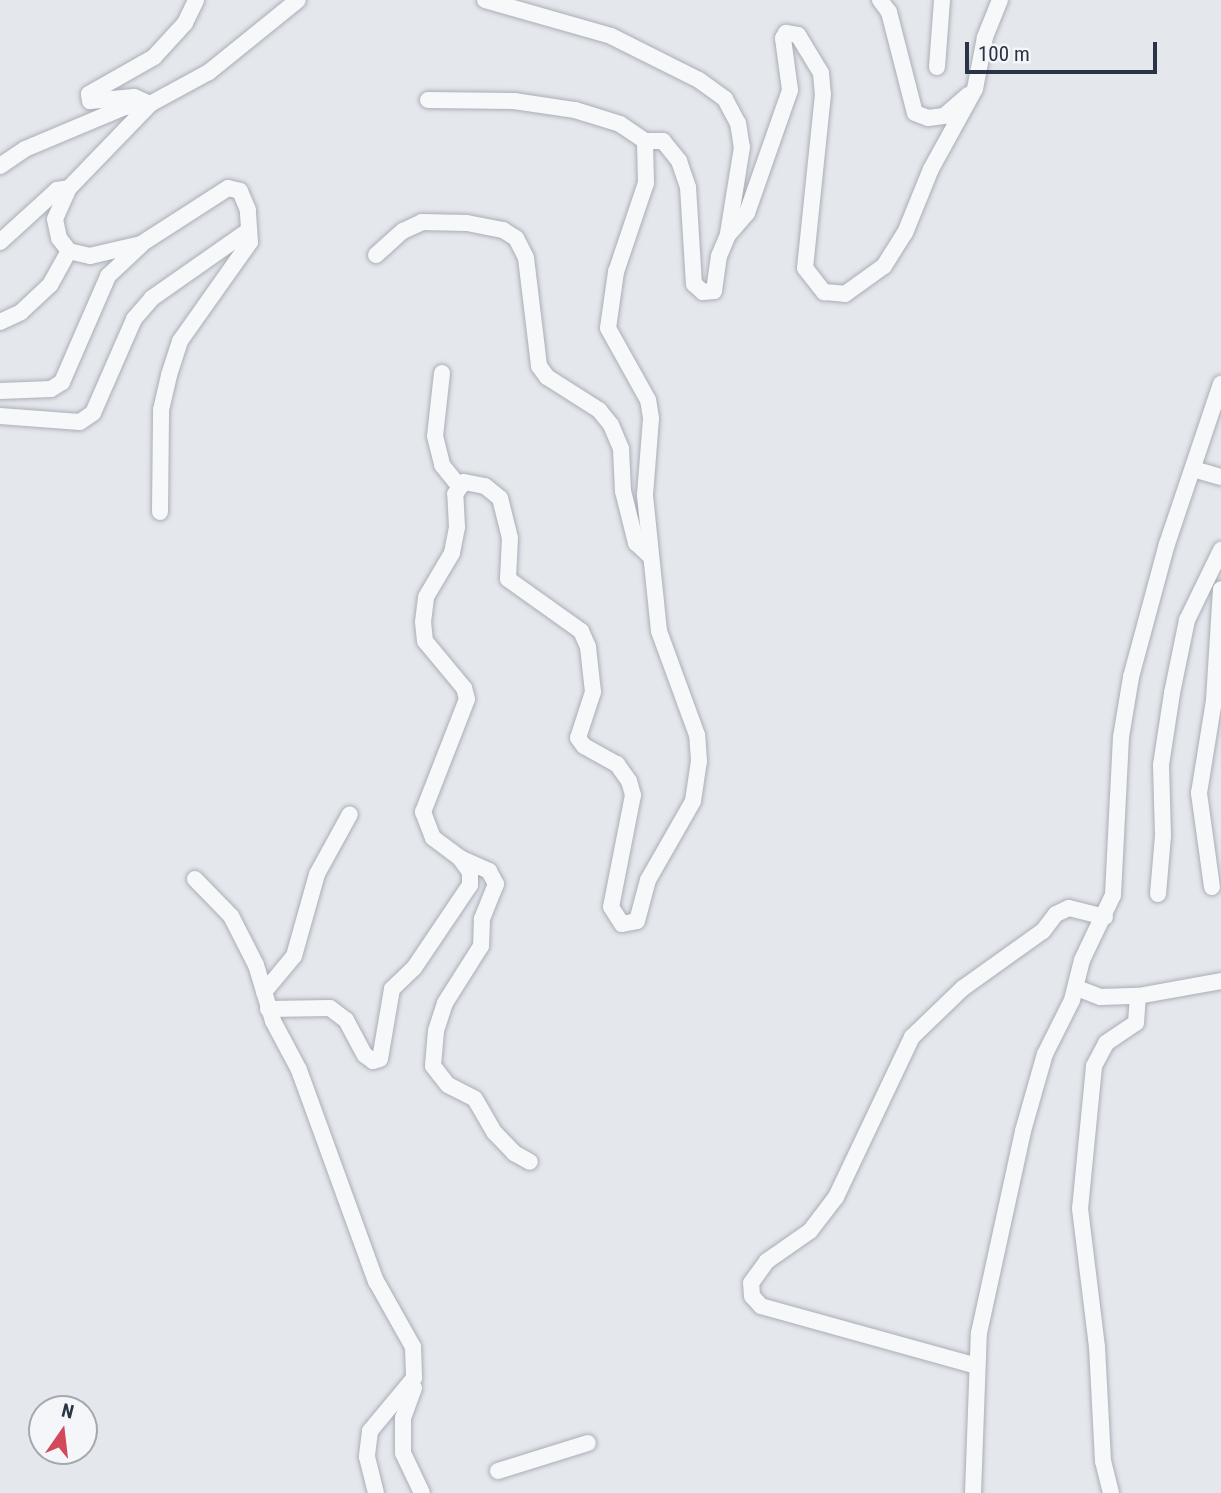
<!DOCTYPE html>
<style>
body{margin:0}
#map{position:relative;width:1221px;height:1493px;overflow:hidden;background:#e4e7ec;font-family:"Roboto Condensed",sans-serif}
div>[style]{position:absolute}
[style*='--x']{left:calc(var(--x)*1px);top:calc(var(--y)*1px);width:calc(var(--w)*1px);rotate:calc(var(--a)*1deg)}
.roads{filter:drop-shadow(0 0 2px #a9aeb7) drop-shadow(0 0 2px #a9aeb7)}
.minor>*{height:16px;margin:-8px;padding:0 8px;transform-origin:8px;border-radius:8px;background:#f7f8fa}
span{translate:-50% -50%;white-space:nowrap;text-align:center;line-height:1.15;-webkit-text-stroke:7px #f4f6f9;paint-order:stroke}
.north{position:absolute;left:28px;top:1395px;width:70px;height:70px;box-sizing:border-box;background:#f4f6f9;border:2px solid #a4a8b1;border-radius:50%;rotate:14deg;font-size:19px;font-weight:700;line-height:28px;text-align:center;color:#2b3445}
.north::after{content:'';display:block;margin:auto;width:24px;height:32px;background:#d1495b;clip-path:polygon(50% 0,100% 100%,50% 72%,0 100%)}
.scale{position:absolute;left:965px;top:42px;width:192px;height:32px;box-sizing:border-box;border:4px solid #2b3445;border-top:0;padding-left:9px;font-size:21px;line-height:24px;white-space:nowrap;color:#2b3445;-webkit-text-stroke:5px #f4f6f9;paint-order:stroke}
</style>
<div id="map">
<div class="roads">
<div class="minor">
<div style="--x:485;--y:0;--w:131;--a:15.9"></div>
<div style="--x:611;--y:36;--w:98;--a:26.6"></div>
<div style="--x:699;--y:80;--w:32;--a:36"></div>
<div style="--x:725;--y:99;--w:27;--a:62"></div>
<div style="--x:738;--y:123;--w:24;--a:81"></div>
<div style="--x:742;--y:147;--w:87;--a:99.2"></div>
<div style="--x:880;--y:0;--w:15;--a:53"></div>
<div style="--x:889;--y:12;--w:104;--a:75.6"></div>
<div style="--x:915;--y:113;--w:14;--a:21"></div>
<div style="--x:928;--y:118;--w:16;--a:-7"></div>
<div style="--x:944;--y:116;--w:32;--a:-41"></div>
<div style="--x:937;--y:67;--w:67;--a:-85.7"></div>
<div style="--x:428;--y:100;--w:86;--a:0.7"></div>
<div style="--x:514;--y:101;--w:62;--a:8.4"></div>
<div style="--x:575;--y:110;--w:47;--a:17.3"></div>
<div style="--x:620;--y:124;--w:30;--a:34"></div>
<div style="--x:150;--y:104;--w:17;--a:-156"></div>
<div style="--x:134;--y:97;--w:44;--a:174.8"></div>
<div style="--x:90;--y:101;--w:7;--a:-98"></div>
<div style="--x:89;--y:94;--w:75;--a:-29.6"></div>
<div style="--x:154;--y:57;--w:46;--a:-47.6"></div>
<div style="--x:185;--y:23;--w:25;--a:-64"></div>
<div style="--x:0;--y:166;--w:30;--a:-34"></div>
<div style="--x:25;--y:149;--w:108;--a:-22.8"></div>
<div style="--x:125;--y:107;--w:15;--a:-8"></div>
<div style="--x:0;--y:242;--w:77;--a:-42.4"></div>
<div style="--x:57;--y:190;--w:12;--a:-9"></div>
<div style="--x:376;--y:255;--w:36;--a:-42"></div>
<div style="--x:403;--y:231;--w:21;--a:-25"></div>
<div style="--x:422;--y:222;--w:45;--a:1.3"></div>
<div style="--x:467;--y:223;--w:37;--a:11"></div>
<div style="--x:503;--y:230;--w:15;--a:32"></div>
<div style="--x:516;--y:238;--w:22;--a:63"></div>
<div style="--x:526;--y:258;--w:109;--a:83.1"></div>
<div style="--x:539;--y:366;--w:14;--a:54"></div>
<div style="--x:547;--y:377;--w:62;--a:32.4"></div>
<div style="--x:599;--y:410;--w:19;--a:51"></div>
<div style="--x:611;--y:425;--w:26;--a:67"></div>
<div style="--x:621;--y:449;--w:42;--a:87.3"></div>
<div style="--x:623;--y:491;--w:54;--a:76"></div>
<div style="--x:636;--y:543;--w:19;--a:43"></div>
<div style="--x:0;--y:322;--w:23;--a:-25"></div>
<div style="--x:21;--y:312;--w:40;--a:-43"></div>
<div style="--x:50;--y:285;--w:39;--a:-61"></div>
<div style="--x:442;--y:373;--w:63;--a:96.3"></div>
<div style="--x:435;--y:436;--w:30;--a:76"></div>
<div style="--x:442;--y:465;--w:26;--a:51"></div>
<div style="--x:0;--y:391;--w:51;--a:-2.2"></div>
<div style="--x:51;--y:389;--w:13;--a:-32"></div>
<div style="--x:62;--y:382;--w:116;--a:-66.5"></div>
<div style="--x:108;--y:276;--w:45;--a:-43.2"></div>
<div style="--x:0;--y:416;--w:80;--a:4.3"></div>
<div style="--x:80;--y:422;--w:16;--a:-35"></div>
<div style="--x:93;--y:413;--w:103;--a:-66.4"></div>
<div style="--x:134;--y:319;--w:28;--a:-49"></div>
<div style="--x:152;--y:298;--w:118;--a:-35"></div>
<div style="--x:1193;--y:469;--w:29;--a:16"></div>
<div style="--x:160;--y:512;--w:102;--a:-89.4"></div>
<div style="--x:161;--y:410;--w:36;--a:-77"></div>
<div style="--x:169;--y:375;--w:36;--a:-72"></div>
<div style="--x:180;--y:341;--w:121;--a:-54.7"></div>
<div style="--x:250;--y:242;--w:32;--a:-94"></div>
<div style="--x:248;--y:210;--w:21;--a:-113"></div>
<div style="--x:240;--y:191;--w:12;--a:-166"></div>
<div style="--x:228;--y:188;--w:103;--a:147.2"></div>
<div style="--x:141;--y:244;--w:52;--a:166.8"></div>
<div style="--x:90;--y:256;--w:22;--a:-167"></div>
<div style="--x:69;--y:251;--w:16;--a:-128"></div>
<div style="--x:59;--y:238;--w:19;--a:-102"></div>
<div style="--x:55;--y:219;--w:34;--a:-66"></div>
<div style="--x:69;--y:188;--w:117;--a:-46"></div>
<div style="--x:150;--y:104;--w:67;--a:-28.5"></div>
<div style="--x:209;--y:72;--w:114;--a:-39"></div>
<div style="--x:460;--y:858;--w:32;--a:24"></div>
<div style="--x:489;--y:871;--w:15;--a:62"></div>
<div style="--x:496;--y:884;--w:38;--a:112"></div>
<div style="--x:482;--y:919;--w:27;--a:92"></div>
<div style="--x:481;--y:946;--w:67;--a:122.3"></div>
<div style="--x:445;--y:1003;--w:29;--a:108"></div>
<div style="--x:436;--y:1031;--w:35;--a:95"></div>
<div style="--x:433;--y:1066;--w:24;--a:52"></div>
<div style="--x:448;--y:1085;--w:30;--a:27"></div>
<div style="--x:475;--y:1099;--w:39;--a:60"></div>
<div style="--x:495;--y:1133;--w:28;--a:46"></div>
<div style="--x:514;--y:1153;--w:18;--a:29"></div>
<div style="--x:195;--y:879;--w:52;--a:45.8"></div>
<div style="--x:231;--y:916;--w:55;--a:63"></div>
<div style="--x:256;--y:965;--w:59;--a:73.1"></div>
<div style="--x:273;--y:1021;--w:55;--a:62"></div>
<div style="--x:299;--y:1070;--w:225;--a:70"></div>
<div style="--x:376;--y:1281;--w:76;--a:60.7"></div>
<div style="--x:413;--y:1347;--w:31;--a:88"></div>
<div style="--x:414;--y:1378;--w:69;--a:129.7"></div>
<div style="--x:370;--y:1431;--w:26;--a:97"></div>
<div style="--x:367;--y:1457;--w:37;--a:76"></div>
<div style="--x:1212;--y:887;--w:95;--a:-97.9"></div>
<div style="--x:1199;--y:793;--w:94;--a:-80.8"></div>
<div style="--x:1214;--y:700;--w:111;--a:-86.4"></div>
<div style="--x:1158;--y:894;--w:58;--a:-85.1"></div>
<div style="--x:1163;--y:836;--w:71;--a:-91.6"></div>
<div style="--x:1161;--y:765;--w:73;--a:-81.3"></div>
<div style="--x:1172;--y:693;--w:75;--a:-78.4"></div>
<div style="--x:1187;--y:620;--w:78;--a:-64.1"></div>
<div style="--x:1077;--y:988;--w:25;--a:21"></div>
<div style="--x:1100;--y:997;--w:38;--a:-2"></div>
<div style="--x:1138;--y:996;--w:84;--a:-10.2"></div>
<div style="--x:264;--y:992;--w:47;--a:-50.2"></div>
<div style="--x:294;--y:956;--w:85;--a:-74.3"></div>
<div style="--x:317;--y:874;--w:68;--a:-61.2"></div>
<div style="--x:268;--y:1009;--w:62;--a:-0.9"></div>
<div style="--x:330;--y:1008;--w:20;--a:37"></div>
<div style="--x:346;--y:1020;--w:40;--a:62"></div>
<div style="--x:365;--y:1055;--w:10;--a:37"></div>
<div style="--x:373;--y:1061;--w:7;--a:-16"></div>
<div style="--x:380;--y:1059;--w:71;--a:-80.3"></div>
<div style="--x:392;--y:989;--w:30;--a:-44"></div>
<div style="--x:414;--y:968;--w:100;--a:-56"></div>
<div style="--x:470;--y:885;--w:13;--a:-90"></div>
<div style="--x:470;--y:872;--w:17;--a:-126"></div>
<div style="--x:460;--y:858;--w:34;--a:-143"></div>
<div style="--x:433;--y:838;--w:28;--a:-111"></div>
<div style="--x:423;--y:812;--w:121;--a:-68.7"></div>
<div style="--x:467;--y:699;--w:11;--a:-105"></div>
<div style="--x:464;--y:688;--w:61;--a:-129.7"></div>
<div style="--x:425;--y:641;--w:19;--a:-96"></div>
<div style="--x:423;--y:622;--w:25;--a:-83"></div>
<div style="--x:426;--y:597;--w:51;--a:-59.4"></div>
<div style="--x:452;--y:553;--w:26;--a:-79"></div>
<div style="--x:457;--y:527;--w:33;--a:-93"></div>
<div style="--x:455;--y:494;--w:15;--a:-53"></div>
<div style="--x:464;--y:482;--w:21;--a:11"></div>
<div style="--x:485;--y:486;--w:19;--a:39"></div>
<div style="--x:500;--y:498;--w:41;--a:76"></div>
<div style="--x:510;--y:538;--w:41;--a:92.8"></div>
<div style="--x:508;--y:579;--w:90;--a:35.5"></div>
<div style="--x:581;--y:631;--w:17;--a:66"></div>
<div style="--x:588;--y:647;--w:45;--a:83.7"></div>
<div style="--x:593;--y:692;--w:48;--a:108.1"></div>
<div style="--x:578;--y:738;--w:10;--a:53"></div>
<div style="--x:584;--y:746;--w:38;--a:29"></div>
<div style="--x:617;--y:764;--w:21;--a:55"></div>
<div style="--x:629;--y:781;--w:15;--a:74"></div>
<div style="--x:633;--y:795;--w:114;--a:101.1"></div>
<div style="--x:611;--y:907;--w:20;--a:57"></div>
<div style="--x:622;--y:924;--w:15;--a:-11"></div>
<div style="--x:637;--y:921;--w:42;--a:-75"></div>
<div style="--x:648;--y:880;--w:91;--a:-60.3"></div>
<div style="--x:693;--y:801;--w:40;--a:-81.5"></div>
<div style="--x:699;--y:761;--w:26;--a:-94"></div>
<div style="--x:697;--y:735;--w:111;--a:-110.1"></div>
<div style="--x:659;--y:631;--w:137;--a:-95.9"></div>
<div style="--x:645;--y:495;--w:77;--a:-85.5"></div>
<div style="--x:651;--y:418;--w:18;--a:-99"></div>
<div style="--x:648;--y:400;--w:82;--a:-119.1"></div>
<div style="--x:608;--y:328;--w:57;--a:-81.9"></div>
<div style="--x:616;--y:272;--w:94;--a:-71.4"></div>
<div style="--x:646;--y:183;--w:42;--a:-91.4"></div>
<div style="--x:645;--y:141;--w:18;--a:0"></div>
<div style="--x:663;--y:141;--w:26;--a:51"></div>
<div style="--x:679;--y:161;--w:28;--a:71"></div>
<div style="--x:688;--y:187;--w:97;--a:86.5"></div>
<div style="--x:694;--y:284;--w:12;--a:42"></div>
<div style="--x:703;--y:292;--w:11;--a:-5"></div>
<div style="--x:714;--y:291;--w:35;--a:-82"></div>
<div style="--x:719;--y:256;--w:23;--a:-67"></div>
<div style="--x:728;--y:235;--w:29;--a:-49"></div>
<div style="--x:747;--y:213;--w:130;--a:-70.7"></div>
<div style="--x:790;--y:90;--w:52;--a:-97.7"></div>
<div style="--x:783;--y:38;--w:6;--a:-59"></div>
<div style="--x:786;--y:33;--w:12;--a:9"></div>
<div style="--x:798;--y:35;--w:44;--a:58.8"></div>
<div style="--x:821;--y:73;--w:21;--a:85"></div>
<div style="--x:823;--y:94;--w:175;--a:95.9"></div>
<div style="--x:805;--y:268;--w:31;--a:52"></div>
<div style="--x:824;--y:292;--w:21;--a:5"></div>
<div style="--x:845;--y:294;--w:48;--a:-35.7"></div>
<div style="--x:884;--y:266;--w:39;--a:-58"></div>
<div style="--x:905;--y:233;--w:69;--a:-67.9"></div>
<div style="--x:931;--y:169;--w:91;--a:-61.2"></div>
<div style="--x:975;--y:89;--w:53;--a:-79.1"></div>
<div style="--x:985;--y:37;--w:40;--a:-68"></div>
<div style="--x:977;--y:1366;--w:224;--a:-164.5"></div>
<div style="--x:761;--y:1306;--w:13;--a:-132"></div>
<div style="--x:752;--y:1296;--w:13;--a:-94"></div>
<div style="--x:751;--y:1283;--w:27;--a:-54"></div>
<div style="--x:767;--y:1261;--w:52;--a:-34.9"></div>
<div style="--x:810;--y:1231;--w:43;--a:-52.6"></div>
<div style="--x:836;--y:1197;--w:177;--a:-64.6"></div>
<div style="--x:912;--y:1037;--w:71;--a:-43.9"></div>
<div style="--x:963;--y:988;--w:98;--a:-35.5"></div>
<div style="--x:1043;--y:931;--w:21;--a:-53"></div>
<div style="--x:1056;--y:914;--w:14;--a:-25"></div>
<div style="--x:1069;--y:908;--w:37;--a:14"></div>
<div style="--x:414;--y:1388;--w:32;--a:110"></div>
<div style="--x:403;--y:1418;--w:35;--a:90"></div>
<div style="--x:403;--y:1453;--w:44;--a:64.6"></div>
<div style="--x:498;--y:1471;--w:94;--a:-17.3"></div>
<div style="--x:973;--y:1493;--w:160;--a:-87.9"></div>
<div style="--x:979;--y:1333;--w:207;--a:-77.7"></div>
<div style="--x:1023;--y:1131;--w:80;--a:-74.1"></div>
<div style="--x:1045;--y:1054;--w:60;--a:-63.4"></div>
<div style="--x:1072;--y:1000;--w:41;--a:-76"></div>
<div style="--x:1082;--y:960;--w:72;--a:-64.5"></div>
<div style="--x:1113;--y:895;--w:158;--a:-87.1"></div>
<div style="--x:1121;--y:737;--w:61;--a:-80.5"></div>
<div style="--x:1131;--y:677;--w:138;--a:-74.9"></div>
<div style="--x:1167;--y:544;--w:169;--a:-71.4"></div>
<div style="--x:1111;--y:1493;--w:33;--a:-104"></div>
<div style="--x:1103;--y:1461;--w:114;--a:-93"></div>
<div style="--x:1097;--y:1347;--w:139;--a:-97"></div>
<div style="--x:1080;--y:1209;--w:144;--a:-84.4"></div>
<div style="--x:1094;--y:1066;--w:26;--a:-62"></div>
<div style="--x:1106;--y:1043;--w:36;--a:-34"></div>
<div style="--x:1136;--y:1023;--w:27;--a:-86"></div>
</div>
</div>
<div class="north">N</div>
<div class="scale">100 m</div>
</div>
